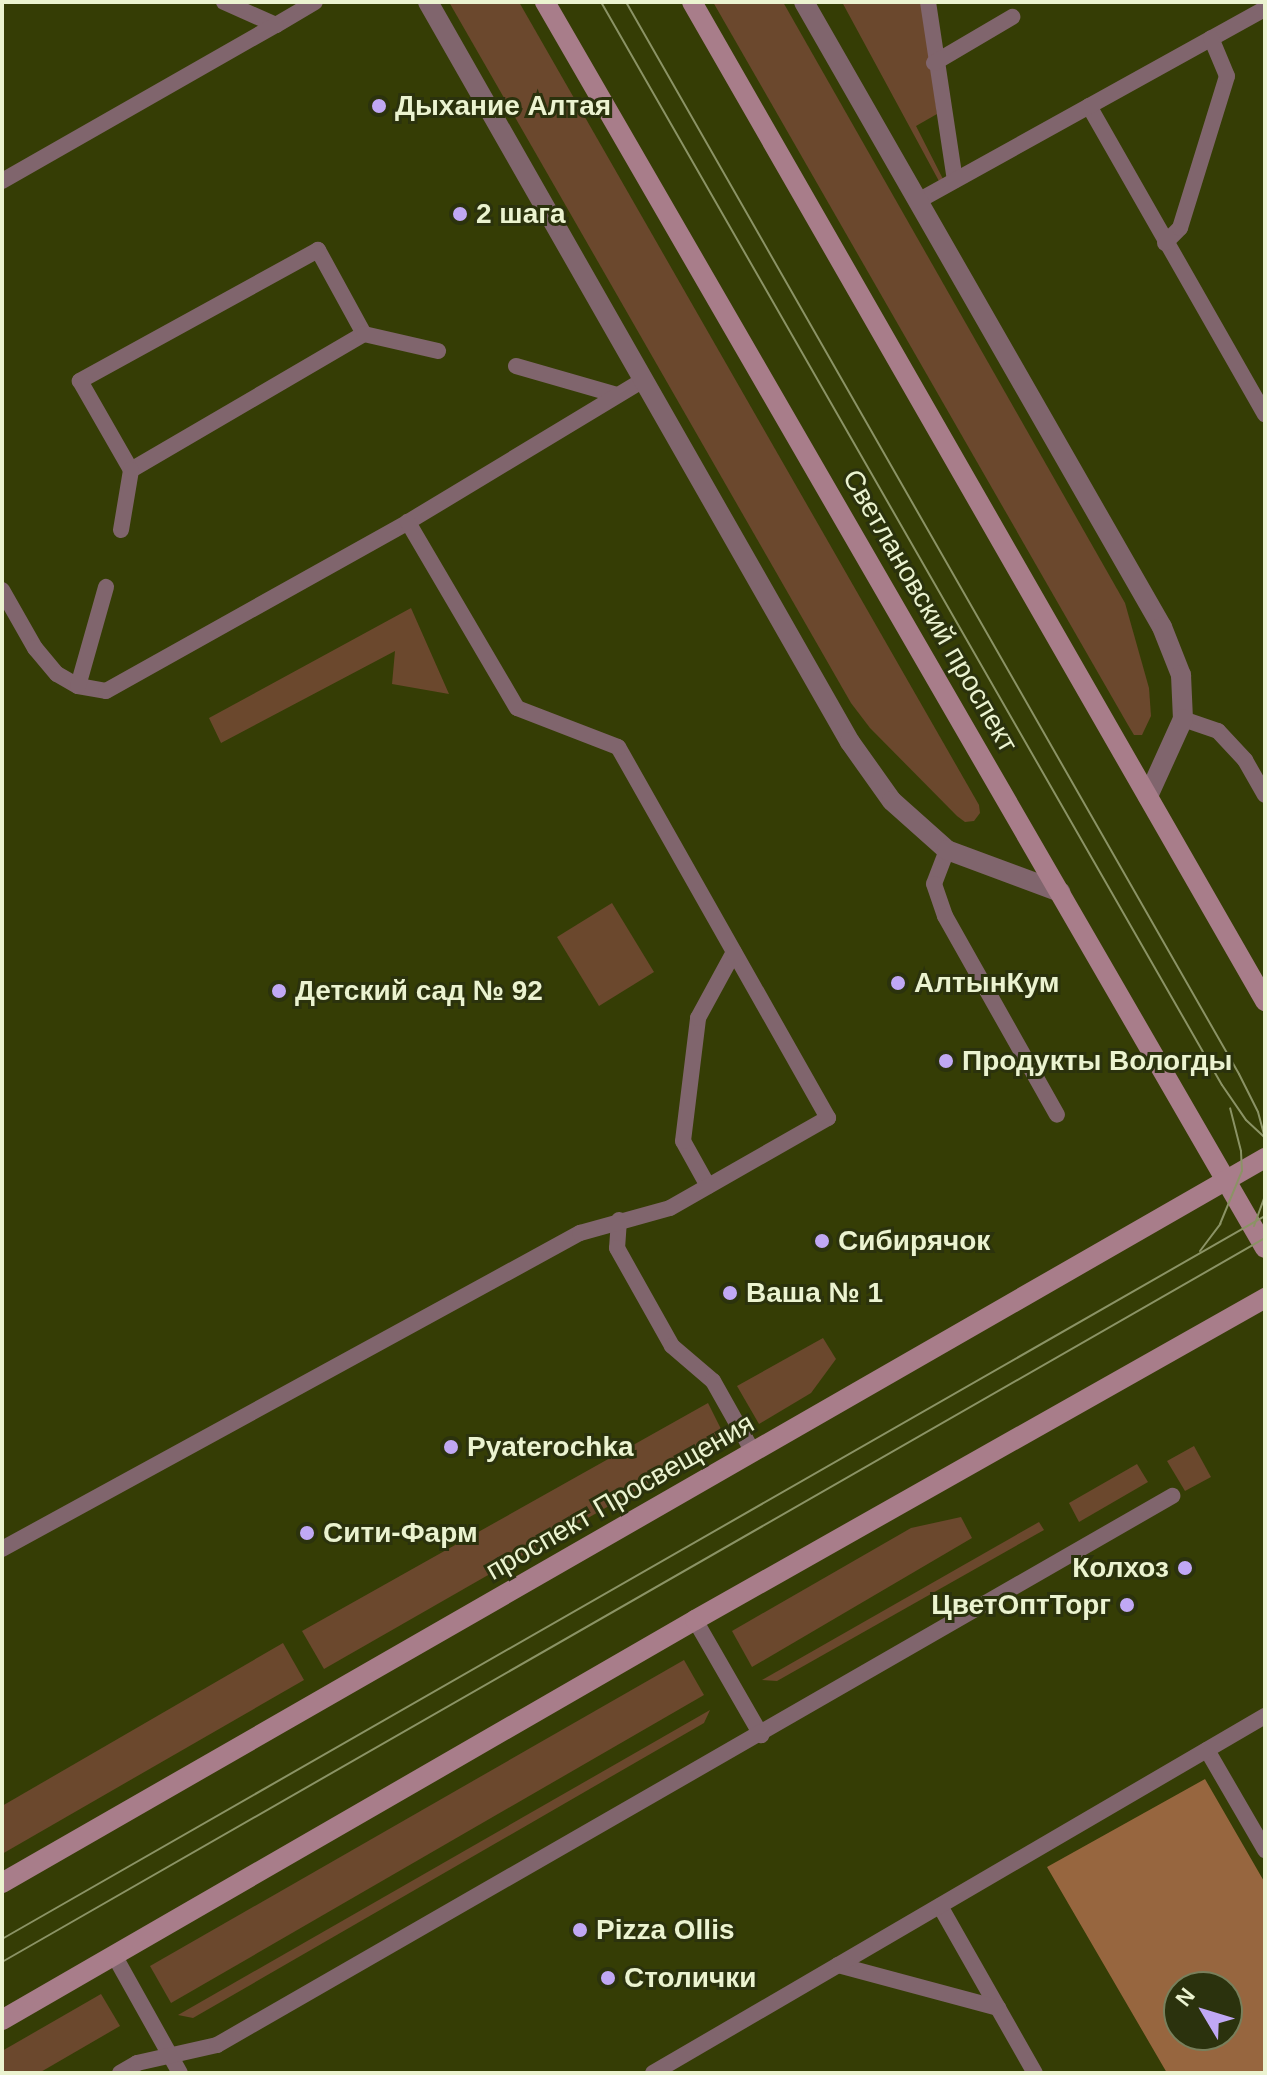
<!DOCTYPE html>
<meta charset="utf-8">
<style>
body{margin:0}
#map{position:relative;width:1267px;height:2075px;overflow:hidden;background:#353d05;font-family:Arial,sans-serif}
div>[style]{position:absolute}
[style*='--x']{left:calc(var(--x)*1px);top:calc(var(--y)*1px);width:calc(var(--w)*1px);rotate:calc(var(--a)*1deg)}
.green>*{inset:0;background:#6b482d}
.forest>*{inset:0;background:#97663f}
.lane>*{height:16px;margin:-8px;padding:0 8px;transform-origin:8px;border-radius:8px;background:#80656d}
.street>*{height:20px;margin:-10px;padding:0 10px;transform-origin:10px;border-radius:10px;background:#80656d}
.secondary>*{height:20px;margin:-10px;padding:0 10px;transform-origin:10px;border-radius:10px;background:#a87d8a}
.tram>*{height:2px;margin:-1px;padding:0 1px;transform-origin:1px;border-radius:1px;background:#8b9365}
.dots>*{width:22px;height:22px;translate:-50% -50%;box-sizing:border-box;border:4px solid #2b320d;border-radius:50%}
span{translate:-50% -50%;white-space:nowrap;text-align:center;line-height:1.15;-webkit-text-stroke:6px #2b320d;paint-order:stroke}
.poi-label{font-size:28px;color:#ebf3d0;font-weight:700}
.left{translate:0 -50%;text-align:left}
.right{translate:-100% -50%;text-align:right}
.street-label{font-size:28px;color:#ebf3d0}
.frame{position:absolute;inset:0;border:4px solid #ebf3d0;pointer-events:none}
.north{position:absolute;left:1163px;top:1971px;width:80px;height:80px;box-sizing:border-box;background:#2b320d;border:2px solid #787f5b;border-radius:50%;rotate:308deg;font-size:22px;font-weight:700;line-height:32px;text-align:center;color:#ebf3d0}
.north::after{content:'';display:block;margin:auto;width:28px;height:36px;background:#c0a8f4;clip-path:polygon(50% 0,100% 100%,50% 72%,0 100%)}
</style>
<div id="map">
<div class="green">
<div style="clip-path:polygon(449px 2px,519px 2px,979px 805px,980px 813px,974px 821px,965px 822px,957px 816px,870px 728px,851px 703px)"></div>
<div style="clip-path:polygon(713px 2px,783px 2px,1125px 603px,1149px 688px,1151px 716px,1142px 735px,1134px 735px,1128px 725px)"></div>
<div style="clip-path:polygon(842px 2px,924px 2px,937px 114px,916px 126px,944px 181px,940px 183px)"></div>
<div style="clip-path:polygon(411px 608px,449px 694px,392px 684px,395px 651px,221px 743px,209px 718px)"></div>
<div style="clip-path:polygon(612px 903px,654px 972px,599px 1006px,557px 937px)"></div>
<div style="clip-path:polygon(823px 1338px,836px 1359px,811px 1393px,759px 1424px,737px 1386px)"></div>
<div style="clip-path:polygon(708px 1403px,726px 1439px,324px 1669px,302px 1631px)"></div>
<div style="clip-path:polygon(1194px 1446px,1211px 1477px,1185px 1491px,1167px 1461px)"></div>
<div style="clip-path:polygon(1137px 1464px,1148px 1482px,1079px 1522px,1069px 1503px)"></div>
<div style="clip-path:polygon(961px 1517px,972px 1538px,752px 1667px,732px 1631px,911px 1528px)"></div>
<div style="clip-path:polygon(1039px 1522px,1044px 1530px,777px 1681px,762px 1680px)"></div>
<div style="clip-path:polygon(283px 1643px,304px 1680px,2px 1854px,2px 1806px)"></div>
<div style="clip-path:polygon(684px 1660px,704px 1695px,171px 2003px,150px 1966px)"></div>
<div style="clip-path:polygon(710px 1710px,704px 1723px,193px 2018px,178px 2015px)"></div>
<div style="clip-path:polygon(101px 1994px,120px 2026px,39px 2073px,2px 2073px,2px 2051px)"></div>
</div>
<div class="forest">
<div style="clip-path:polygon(evenodd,1205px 1779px,1265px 1883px,1265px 2073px,1167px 2073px,1047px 1867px,1205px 1779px,1179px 1987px,1227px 1987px,1227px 2035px,1179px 2035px,1179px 1987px)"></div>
</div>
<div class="lane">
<div style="--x:224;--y:2;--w:57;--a:23.9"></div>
<div style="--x:276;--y:25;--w:45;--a:-30.5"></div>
<div style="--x:928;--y:2;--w:180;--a:81.4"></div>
<div style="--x:934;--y:63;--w:91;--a:-30.5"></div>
<div style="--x:1089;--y:106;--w:355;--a:60.3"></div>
<div style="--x:2;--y:181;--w:315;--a:-29.7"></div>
<div style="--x:918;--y:201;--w:397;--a:-29"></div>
<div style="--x:1165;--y:243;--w:21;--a:-45"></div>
<div style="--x:1180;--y:228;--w:159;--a:-72.8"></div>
<div style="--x:1227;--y:76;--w:41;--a:-112.8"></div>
<div style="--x:364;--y:334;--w:96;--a:-118.7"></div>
<div style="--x:318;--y:250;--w:272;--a:151.2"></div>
<div style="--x:80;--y:381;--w:103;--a:60.2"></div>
<div style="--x:131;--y:470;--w:270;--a:-30.3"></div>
<div style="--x:364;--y:334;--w:76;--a:12.9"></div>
<div style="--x:516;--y:366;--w:105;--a:16"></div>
<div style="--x:121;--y:530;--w:61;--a:-80.5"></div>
<div style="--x:2;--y:590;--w:67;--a:60.4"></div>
<div style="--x:35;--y:648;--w:34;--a:50"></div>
<div style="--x:57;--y:674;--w:24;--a:30"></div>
<div style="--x:78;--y:686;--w:28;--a:10"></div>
<div style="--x:106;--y:691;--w:346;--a:-29.2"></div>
<div style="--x:408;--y:522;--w:275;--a:-31.1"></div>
<div style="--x:78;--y:686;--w:103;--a:-74.2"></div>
<div style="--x:1183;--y:719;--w:37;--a:19"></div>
<div style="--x:1218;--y:731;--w:40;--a:47"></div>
<div style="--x:1245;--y:760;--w:40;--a:60.3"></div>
<div style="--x:947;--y:850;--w:36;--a:111"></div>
<div style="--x:934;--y:884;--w:34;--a:71"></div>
<div style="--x:945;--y:916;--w:228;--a:60.6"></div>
<div style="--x:708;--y:1186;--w:51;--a:-119.1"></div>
<div style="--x:683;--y:1141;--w:124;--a:-83"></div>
<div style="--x:698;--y:1018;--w:75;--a:-61.4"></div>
<div style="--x:619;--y:1220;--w:28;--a:94"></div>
<div style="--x:617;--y:1248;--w:112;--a:60.7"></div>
<div style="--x:672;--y:1346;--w:54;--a:40.5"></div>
<div style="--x:713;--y:1381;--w:81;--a:60.6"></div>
<div style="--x:2;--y:1549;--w:659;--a:-28.67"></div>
<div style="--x:580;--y:1233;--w:93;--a:-15.5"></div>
<div style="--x:670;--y:1208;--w:182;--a:-29.7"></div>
<div style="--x:828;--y:1118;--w:426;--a:-119.5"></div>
<div style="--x:618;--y:747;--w:108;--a:-158.9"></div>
<div style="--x:517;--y:708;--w:216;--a:-120.4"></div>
<div style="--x:695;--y:1620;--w:133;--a:60.1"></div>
<div style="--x:1207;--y:1750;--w:116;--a:59.9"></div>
<div style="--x:940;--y:1906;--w:192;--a:60.4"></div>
<div style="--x:114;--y:1955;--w:135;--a:60.8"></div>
<div style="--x:838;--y:1965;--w:166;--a:15"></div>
<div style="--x:120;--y:2073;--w:20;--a:-30"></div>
<div style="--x:137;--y:2063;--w:82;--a:-12.7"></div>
<div style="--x:217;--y:2045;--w:1102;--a:-29.89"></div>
<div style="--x:653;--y:2073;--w:709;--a:-30.26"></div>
</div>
<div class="street">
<div style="--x:428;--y:2;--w:852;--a:60.31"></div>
<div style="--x:850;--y:742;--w:72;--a:54.6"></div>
<div style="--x:892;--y:801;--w:74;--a:41.7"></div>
<div style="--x:947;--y:850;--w:121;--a:20.4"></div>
<div style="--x:804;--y:2;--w:720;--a:60.2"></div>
<div style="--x:1162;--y:627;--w:52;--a:68.4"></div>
<div style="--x:1181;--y:675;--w:44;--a:87.4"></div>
<div style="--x:1183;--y:719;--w:85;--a:114.4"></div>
</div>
<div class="secondary">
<div style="--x:545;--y:2;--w:1439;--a:59.98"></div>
<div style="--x:692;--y:2;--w:1152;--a:60.16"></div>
<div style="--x:2;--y:1883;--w:1456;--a:-29.86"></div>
<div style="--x:2;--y:2020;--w:800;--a:-29.99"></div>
<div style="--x:695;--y:1620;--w:655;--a:-29.46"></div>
</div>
<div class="tram">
<div style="--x:601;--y:2;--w:1248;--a:60.17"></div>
<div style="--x:1222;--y:1085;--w:42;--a:55.6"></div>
<div style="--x:1246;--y:1120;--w:26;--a:43"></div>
<div style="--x:626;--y:2;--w:1235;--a:60.24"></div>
<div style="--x:1239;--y:1074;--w:42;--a:63.4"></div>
<div style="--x:1258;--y:1112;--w:27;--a:75"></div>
<div style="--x:1254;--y:1226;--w:32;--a:-70"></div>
<div style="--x:1200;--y:1251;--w:34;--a:-53"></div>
<div style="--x:1220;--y:1224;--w:57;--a:-67.5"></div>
<div style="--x:1242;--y:1171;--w:20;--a:-93"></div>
<div style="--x:1241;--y:1151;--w:44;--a:-104.3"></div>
<div style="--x:2;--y:1939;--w:1455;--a:-29.79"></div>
<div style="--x:2;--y:1962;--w:1456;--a:-29.82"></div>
</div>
<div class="dots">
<div style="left:379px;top:106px;background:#c0a8f4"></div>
<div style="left:460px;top:214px;background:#c0a8f4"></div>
<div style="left:898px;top:983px;background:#c0a8f4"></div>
<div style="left:279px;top:991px;background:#c0a8f4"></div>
<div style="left:946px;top:1061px;background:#c0a8f4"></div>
<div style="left:822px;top:1241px;background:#c0a8f4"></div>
<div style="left:730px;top:1293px;background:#c0a8f4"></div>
<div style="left:451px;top:1447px;background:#c0a8f4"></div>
<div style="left:307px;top:1533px;background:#c0a8f4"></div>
<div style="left:1185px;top:1568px;background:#c0a8f4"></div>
<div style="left:1127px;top:1605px;background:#c0a8f4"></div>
<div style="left:580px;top:1930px;background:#c0a8f4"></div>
<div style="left:608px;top:1978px;background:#c0a8f4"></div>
</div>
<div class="poi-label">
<span class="left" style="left:395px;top:106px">Дыхание Алтая</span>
<span class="left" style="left:476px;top:214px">2 шага</span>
<span class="left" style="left:914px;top:983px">АлтынКум</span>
<span class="left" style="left:295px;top:991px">Детский сад № 92</span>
<span class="left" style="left:962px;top:1061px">Продукты Вологды</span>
<span class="left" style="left:838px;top:1241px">Сибирячок</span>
<span class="left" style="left:746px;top:1293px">Ваша № 1</span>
<span class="left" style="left:467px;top:1447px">Pyaterochka</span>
<span class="left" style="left:323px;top:1533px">Сити-Фарм</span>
<span class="right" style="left:1169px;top:1568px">Колхоз</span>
<span class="right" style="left:1111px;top:1605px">ЦветОптТорг</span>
<span class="left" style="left:596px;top:1930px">Pizza Ollis</span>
<span class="left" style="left:624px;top:1978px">Столички</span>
</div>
<div class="street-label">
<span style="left:930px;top:611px;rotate:60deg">Светлановский проспект</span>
<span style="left:620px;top:1497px;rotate:-30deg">проспект Просвещения</span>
</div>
<div class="frame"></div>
<div class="north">N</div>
</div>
